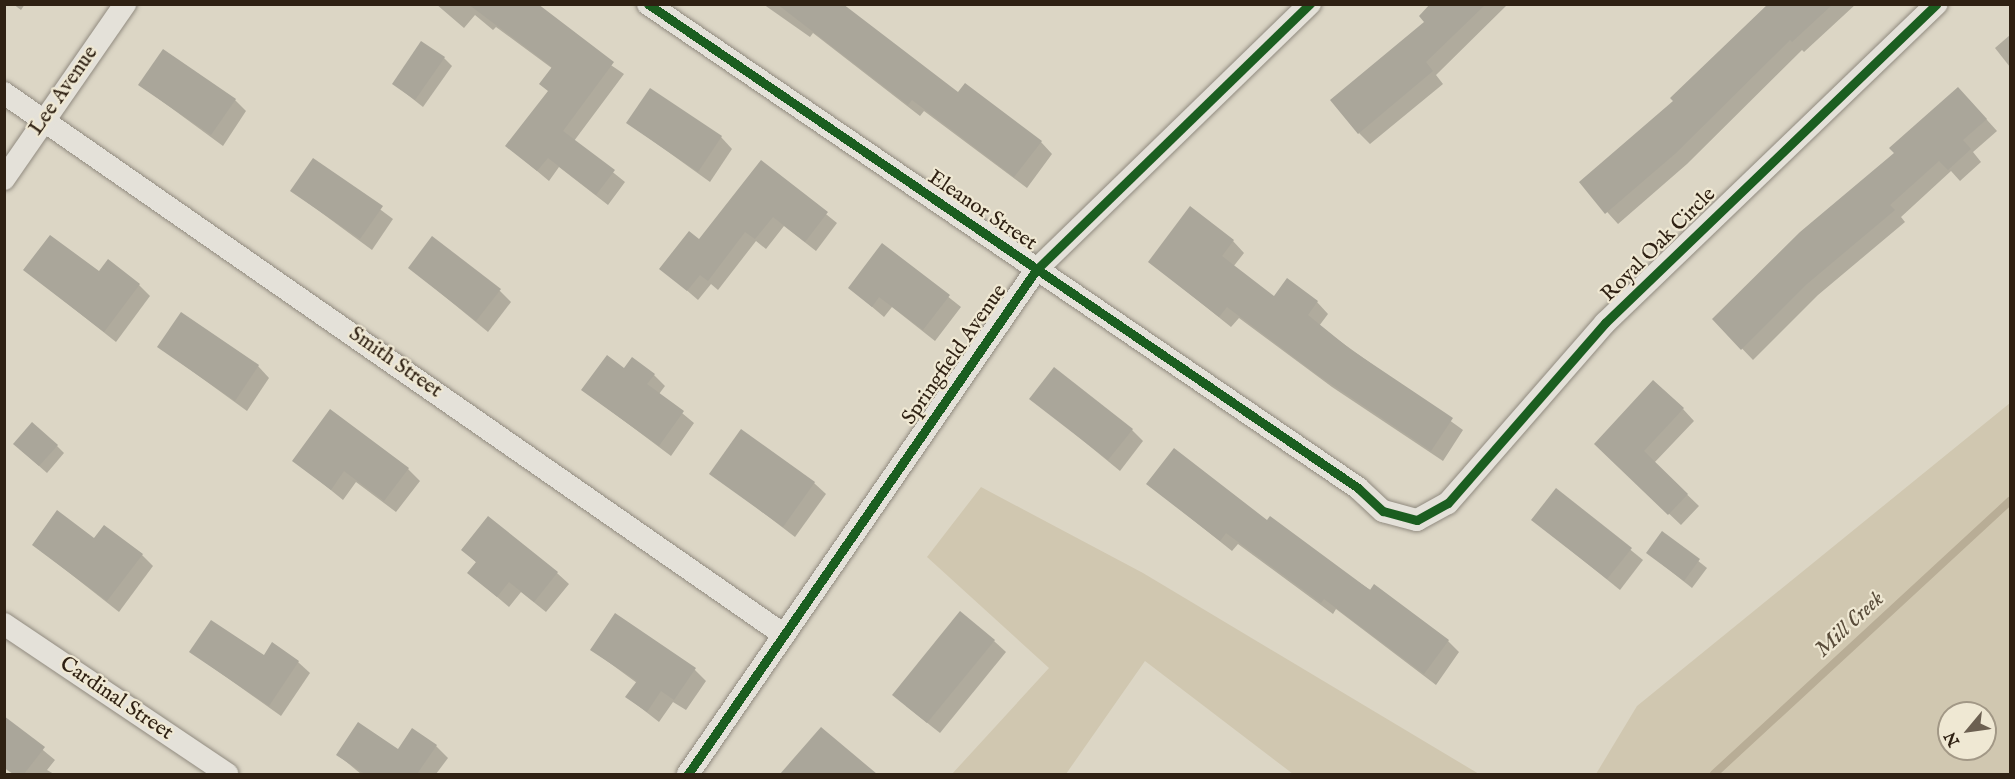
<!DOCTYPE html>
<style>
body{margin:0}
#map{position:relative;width:2015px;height:779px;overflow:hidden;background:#dcd6c5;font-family:"IM FELL English",serif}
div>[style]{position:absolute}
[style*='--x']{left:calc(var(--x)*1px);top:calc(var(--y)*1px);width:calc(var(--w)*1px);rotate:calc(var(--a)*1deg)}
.green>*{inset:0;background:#d0c7b0}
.shadow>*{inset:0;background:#0003}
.stream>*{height:8px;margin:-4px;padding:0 4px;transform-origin:4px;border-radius:4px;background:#b8ad96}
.building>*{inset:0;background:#aaa69a}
.roads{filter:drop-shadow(0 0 2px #918b80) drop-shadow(0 0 2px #918b80)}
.street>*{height:22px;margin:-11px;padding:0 11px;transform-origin:11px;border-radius:11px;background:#e4e1d9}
.cycleway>*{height:9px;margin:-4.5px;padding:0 4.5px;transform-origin:4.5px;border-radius:4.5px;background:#1b5e20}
span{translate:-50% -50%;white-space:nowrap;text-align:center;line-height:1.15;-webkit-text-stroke:4.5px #efe8d3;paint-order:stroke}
.street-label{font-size:21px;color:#2f2113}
.water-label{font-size:22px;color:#594c3a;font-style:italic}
.frame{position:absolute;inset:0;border:6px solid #2f2113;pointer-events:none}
.north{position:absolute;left:1937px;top:701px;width:60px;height:60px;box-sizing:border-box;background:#efe8d3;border:2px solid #a29886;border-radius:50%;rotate:241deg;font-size:16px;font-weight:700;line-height:24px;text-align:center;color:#2f2113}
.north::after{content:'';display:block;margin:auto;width:21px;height:27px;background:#6c6051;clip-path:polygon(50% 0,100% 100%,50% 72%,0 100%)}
</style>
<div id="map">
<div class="green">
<div style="clip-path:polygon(evenodd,2010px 403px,2010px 774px,1596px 774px,1637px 706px,2010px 403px,1949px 713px,1985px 713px,1985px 749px,1949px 749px,1949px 713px)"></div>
<div style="clip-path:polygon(981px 487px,1143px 573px,1479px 774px,1293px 774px,1145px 661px,1066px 774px,952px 774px,1049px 668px,927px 557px)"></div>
</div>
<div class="shadow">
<div style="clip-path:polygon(13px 4px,25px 4px,21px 10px)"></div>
<div style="clip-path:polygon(436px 4px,521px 4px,624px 74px,574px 141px,625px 182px,608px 205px,559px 167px,549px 181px,507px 146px,549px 92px,553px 69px,496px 27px,493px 30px,475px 15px,464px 28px)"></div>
<div style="clip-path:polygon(763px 4px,840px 4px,958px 94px,1041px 142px,1052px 154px,1027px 188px,924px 111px,920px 116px,813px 33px,810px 37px)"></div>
<div style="clip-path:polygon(1433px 4px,1508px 4px,1436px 75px,1443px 84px,1370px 144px,1359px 133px,1427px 22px)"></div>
<div style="clip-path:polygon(1771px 4px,1856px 4px,1804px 52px,1802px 50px,1687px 164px,1618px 224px,1581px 183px,1675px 101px)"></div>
<div style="clip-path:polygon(2010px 35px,2010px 67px,1995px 48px)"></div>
<div style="clip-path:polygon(444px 58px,452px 66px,423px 107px,394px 84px)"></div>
<div style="clip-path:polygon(140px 85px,235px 100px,246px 111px,223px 146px)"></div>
<div style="clip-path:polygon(1969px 100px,1997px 131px,1973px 152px,1981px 162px,1960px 181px,1951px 171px,1901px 217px,1905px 222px,1818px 295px,1753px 360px,1714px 319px,1896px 154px)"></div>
<div style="clip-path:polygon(628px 123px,721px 137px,732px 149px,710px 182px)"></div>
<div style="clip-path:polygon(314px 160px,393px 219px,372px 250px,292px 191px)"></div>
<div style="clip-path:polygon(761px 162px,837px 223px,816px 251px,784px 226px,766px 249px,756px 241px,718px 290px,711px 284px,698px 300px,661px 268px,700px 242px)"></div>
<div style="clip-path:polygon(1233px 241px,1244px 253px,1233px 267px,1274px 298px,1317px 302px,1328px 314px,1319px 326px,1463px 430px,1443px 461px,1332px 387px,1239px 318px,1231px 327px,1150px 262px)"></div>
<div style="clip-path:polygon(883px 245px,961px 307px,935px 341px,892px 307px,884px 317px,850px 288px)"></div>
<div style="clip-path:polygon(410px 268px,500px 291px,511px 302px,488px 332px)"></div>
<div style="clip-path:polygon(25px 270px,99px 274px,139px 285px,150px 296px,116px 342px)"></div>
<div style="clip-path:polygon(159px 347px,258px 366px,269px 378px,247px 411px)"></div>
<div style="clip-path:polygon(624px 370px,654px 375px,665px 386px,659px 394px,694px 423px,671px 456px,583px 390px)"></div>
<div style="clip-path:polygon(1031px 398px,1132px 430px,1143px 441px,1120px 471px)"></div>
<div style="clip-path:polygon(1683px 409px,1694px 421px,1654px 463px,1699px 506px,1681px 525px,1607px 455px)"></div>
<div style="clip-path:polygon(57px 446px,64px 453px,47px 473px,22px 451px)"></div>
<div style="clip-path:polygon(294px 460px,408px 469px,420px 481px,396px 512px,356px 482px,343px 500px)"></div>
<div style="clip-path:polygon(711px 473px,814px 483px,826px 494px,795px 537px)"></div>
<div style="clip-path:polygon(1148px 484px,1267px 522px,1448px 641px,1459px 652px,1436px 685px,1336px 609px,1333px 614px,1238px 544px,1232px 551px)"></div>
<div style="clip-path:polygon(1557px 490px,1643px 560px,1620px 590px,1533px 520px)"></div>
<div style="clip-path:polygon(1663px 533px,1707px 568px,1692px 588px,1648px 553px)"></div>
<div style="clip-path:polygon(34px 545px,142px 555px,153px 566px,119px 612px)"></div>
<div style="clip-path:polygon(463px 550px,557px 573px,569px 584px,546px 612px,521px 592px,509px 607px,469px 573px,477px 563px)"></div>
<div style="clip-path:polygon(994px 641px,1006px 652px,940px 733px,906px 706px)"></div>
<div style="clip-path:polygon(592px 650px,695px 670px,706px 681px,686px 710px,673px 702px,659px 722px,627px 697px,637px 683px)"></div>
<div style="clip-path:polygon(191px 652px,298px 662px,310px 673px,281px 716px)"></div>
<div style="clip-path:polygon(4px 718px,55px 760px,47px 770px,54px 774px,13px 774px,4px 768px)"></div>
<div style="clip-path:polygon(821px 729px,874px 774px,782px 774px)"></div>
<div style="clip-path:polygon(436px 746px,448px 758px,436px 774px,361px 774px,338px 755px)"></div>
</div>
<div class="stream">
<div style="--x:1714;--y:774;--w:403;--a:-42.7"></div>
</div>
<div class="building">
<div style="clip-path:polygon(468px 4px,538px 4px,614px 62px,563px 131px,615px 170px,596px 195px,548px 158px,537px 171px,505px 146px,548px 91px,539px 84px,552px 67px)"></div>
<div style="clip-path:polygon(777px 4px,843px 4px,958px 92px,965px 83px,1042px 141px,1014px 177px,912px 100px,908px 105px)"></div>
<div style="clip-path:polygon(1430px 4px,1486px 4px,1426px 62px,1433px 71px,1358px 134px,1330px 100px,1424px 22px,1419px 16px)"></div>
<div style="clip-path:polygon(1768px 4px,1833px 4px,1792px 42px,1790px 40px,1676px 153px,1605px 214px,1579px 182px,1673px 101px,1670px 98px)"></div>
<div style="clip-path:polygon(421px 41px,445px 57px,415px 100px,392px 84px)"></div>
<div style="clip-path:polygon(163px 49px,236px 99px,211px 135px,138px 85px)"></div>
<div style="clip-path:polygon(1958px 87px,1987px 119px,1963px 140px,1971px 149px,1948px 170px,1939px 161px,1890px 205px,1895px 210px,1807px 284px,1741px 350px,1712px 319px,1800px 232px,1894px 153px,1889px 148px)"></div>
<div style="clip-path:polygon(650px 88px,722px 136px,698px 172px,626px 123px)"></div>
<div style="clip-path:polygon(313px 158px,383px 206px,360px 239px,290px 191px)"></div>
<div style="clip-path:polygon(761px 160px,828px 212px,805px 242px,773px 217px,755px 239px,745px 232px,708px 281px,700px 275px,687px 291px,659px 269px,689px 231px,699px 239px)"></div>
<div style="clip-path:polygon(1190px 206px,1234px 240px,1222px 256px,1274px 296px,1287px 278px,1318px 301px,1308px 315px,1350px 349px,1453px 418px,1431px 451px,1319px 376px,1227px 307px,1219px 317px,1148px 262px)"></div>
<div style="clip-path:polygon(50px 235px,99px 271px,108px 259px,140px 284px,104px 332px,23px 270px)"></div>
<div style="clip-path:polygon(432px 236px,501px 289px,476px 321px,408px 268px)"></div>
<div style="clip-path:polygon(882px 243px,950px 295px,923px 330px,879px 297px,872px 307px,848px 288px)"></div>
<div style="clip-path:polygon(181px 312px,259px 365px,235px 401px,157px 347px)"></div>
<div style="clip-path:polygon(607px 355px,624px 368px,632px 357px,655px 374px,647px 384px,684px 411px,659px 446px,581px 390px)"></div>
<div style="clip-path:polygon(1054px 367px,1133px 429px,1108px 460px,1029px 399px)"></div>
<div style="clip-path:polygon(1653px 380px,1684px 408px,1644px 451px,1688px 494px,1668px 515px,1594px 444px)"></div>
<div style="clip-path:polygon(330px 409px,409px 468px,384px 501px,344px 471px,331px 490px,292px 461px)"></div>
<div style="clip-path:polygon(32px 422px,58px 445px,39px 466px,13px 444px)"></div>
<div style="clip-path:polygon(741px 429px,815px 482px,783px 527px,709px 474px)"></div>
<div style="clip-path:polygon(1174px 448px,1267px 520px,1270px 516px,1370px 590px,1374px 584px,1449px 640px,1424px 674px,1324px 599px,1321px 603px,1226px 533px,1220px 541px,1146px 484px)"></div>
<div style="clip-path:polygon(1556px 488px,1632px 548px,1607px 579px,1531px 520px)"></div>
<div style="clip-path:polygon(57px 510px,94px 538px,104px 525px,143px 554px,107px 601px,32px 545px)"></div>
<div style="clip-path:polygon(488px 516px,558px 572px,534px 602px,509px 582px,497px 597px,467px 573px,476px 562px,461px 550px)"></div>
<div style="clip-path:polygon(1662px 531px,1700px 559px,1684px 581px,1646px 553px)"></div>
<div style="clip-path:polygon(960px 611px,995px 640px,927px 723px,892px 695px)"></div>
<div style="clip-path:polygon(615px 613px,696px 668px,674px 700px,661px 691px,647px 712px,625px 697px,637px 681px,590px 650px)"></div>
<div style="clip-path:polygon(211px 620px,264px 655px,272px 642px,299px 661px,269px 706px,189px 652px)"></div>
<div style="clip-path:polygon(4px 716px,45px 747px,24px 774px,14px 774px,4px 767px)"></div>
<div style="clip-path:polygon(358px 722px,398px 749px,412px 728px,437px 745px,417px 774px,365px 774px,336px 755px)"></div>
<div style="clip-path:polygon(821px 727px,877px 774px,780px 774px)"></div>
</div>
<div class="roads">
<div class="street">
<div style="--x:648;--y:4;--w:859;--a:34.28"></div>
<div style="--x:1358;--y:488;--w:34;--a:43"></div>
<div style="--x:1383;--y:511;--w:35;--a:15"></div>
<div style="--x:1417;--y:520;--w:35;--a:-29"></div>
<div style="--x:1448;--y:503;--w:239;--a:-48.9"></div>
<div style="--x:1605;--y:323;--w:460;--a:-43.9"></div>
<div style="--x:4;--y:93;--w:950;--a:34.79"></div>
<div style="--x:4;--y:179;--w:213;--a:-55.3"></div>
<div style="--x:4;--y:624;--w:269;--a:33.9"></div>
<div style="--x:688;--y:774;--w:612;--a:-55.38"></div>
<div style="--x:1036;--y:270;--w:382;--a:-44.2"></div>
</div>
</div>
<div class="cycleway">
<div style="--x:648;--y:4;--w:859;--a:34.28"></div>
<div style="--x:1358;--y:488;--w:34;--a:43"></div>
<div style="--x:1383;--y:511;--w:35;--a:15"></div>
<div style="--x:1417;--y:520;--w:35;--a:-29"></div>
<div style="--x:1448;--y:503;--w:239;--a:-48.9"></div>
<div style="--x:1605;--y:323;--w:460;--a:-43.9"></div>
<div style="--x:688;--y:774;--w:612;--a:-55.38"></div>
<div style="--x:1036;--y:270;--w:382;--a:-44.2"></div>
</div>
<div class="street-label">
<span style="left:64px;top:91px;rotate:-55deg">Lee Avenue</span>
<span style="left:982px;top:211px;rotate:34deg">Eleanor Street</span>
<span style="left:1659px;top:245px;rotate:-45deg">Royal Oak Circle</span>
<span style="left:955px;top:355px;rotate:-55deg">Springfield Avenue</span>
<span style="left:395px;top:363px;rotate:35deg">Smith Street</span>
<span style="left:116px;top:699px;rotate:34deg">Cardinal Street</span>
</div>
<div class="water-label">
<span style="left:1850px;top:625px;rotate:-43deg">Mill Creek</span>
</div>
<div class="frame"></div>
<div class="north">N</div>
</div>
